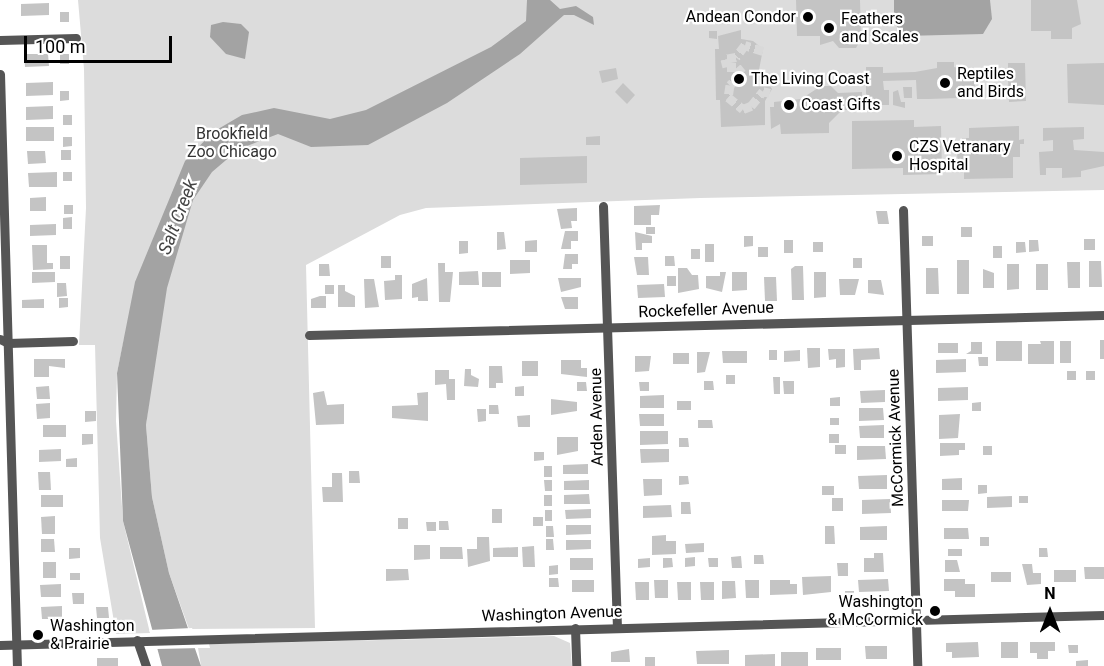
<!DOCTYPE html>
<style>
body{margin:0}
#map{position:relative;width:1104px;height:666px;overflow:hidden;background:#fff;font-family:Roboto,sans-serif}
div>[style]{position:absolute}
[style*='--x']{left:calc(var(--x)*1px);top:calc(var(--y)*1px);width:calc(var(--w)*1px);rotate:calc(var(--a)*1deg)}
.green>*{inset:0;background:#dcdcdc}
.water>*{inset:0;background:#a3a3a3}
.pier>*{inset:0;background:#fff}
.building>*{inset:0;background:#c4c4c4}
.minor-tunnel>*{height:9px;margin-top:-4.5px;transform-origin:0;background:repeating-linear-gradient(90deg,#d9d9d9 0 9px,transparent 0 13.5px)}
.minor>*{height:9px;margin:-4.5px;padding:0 4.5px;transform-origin:4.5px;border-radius:4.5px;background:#555}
.dots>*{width:16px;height:16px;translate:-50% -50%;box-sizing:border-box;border:3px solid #fff;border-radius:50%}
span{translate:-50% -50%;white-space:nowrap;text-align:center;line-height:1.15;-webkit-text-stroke:4.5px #fff;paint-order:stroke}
.poi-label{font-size:16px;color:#000}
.right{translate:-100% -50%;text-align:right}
.left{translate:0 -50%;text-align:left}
.park-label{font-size:16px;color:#333}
.street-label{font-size:16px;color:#000}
.water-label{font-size:18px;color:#444;font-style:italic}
.north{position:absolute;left:1020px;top:582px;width:60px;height:60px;-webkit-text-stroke:4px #fff;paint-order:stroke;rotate:0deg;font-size:16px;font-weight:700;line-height:24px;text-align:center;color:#000}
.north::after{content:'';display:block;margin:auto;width:21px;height:27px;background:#000;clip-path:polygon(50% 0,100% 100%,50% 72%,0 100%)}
.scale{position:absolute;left:24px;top:36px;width:148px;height:27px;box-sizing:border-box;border:3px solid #000;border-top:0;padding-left:8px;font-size:18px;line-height:21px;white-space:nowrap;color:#000;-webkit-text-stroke:4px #fff;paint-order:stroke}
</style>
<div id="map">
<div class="green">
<div style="clip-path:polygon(78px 0,1104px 0,1104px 190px,700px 198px,426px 208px,400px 215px,306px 265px,315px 628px,189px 629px,169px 573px,152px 497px,146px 425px,156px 341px,124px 339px,117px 373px,116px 421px,123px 521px,150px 633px,116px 634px,100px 538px,95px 345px,79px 345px,86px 208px,84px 69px)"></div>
<div style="clip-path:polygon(554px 636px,570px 643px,572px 666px,201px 666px,198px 648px,210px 648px,209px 644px)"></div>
</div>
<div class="water">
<div style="clip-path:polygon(527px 0,550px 0,560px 9px,576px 6px,593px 17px,594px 25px,574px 15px,564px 15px,520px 54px,447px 103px,368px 145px,311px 147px,278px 134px,239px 149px,212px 172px,193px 200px,167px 288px,146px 425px,152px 497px,169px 573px,201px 666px,162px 666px,123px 521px,117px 373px,135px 282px,185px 161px,213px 132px,242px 115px,274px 108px,330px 119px,366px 110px,491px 47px,526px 21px)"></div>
<div style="clip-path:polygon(894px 0,990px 0,992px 19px,983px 34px,904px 36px,894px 22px)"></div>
<div style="clip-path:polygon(223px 22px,241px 24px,249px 32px,245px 59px,226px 54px,210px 37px,211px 25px)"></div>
</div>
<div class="pier">
<div style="clip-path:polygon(192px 628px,201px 648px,157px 649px,149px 630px)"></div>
</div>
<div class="building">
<div style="clip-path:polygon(796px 0,860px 0,861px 39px,856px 48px,839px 48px,833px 41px,820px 45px,820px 36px,797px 36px)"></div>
<div style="clip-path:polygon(1031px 0,1077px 0,1081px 24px,1072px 28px,1072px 39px,1051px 39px,1051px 31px,1031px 31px)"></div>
<div style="clip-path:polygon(49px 3px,49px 15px,21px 16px,21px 4px)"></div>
<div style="clip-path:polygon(60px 12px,69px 12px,69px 22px,60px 22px)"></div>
<div style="clip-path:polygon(741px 30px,741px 39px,753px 41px,763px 49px,759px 70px,772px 89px,765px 101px,765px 125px,721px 127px,720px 100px,716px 100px,715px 49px,719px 49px,718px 36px)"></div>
<div style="clip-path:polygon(709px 31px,717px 31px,717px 39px,709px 38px)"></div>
<div style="clip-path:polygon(24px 54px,48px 54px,49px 66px,25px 67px)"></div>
<div style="clip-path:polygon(60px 54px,69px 54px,69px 64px,60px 64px)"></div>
<div style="clip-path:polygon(937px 62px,954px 62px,954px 67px,975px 71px,1008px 70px,1008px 63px,1025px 63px,1026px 101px,1009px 102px,1008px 78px,975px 79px,975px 86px,958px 87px,958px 98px,928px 99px,917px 99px,916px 80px,883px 81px,884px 90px,889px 90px,889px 105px,866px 105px,866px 67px,883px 67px,883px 73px,915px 72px,937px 68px)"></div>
<div style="clip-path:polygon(1104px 63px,1104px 105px,1068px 103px,1067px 64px)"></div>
<div style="clip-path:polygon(616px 68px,618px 79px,602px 83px,599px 71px)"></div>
<div style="clip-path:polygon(53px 82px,53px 95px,26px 96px,26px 83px)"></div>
<div style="clip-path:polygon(623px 83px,635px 95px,627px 104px,615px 92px)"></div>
<div style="clip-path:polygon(821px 86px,831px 86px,838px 93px,862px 92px,862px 110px,842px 110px,829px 123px,829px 133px,781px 134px,780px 124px,771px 129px,770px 107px,774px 107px,774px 102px,801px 99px)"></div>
<div style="clip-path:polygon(903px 87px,912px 87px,912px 98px,904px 98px)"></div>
<div style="clip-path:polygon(898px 90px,901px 102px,905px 102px,905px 108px,893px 105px,893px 92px)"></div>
<div style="clip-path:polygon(60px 91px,69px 91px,69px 100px,60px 101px)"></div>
<div style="clip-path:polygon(53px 106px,53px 119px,26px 120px,26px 107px)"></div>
<div style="clip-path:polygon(63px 115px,72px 115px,72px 125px,63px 125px)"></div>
<div style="clip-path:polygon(914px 120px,914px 127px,941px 126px,942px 174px,903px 175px,903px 168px,852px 169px,852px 121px)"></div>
<div style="clip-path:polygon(1019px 126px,1019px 140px,1024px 139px,1024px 144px,1020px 144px,1020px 157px,1013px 157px,1013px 178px,964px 179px,964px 171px,958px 171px,957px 150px,962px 150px,962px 138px,969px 138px,969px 128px)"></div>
<div style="clip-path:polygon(26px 127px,54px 127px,54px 141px,26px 141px)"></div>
<div style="clip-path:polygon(1084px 127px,1084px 139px,1073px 140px,1074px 150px,1104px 152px,1104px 166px,1081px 171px,1081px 177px,1062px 178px,1062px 168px,1046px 168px,1046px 175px,1040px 175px,1039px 152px,1053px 151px,1053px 140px,1043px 141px,1043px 128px)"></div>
<div style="clip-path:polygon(600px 136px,600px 145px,586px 145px,586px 137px)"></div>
<div style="clip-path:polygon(63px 137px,72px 137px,72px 146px,63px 147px)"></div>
<div style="clip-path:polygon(61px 150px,71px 150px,71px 160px,61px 160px)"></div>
<div style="clip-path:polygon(27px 151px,45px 151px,46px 163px,28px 164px)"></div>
<div style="clip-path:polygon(587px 156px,587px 183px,520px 185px,520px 158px)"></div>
<div style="clip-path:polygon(57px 172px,57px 187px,29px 187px,28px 173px)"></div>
<div style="clip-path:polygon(63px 172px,72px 172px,72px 181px,63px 181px)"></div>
<div style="clip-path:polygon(46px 197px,46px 211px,30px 211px,30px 198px)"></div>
<div style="clip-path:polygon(64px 205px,73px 205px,73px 214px,64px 214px)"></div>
<div style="clip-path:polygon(660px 205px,659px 215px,651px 215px,651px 225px,634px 225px,634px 206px)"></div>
<div style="clip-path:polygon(577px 208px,577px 221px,571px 221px,572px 228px,561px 229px,557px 209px)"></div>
<div style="clip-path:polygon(876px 211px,887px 211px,889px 224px,878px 224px)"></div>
<div style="clip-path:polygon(72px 217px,72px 229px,63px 229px,63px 218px)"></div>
<div style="clip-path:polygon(56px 224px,56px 235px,30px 236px,30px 225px)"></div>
<div style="clip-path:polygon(646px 227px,655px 227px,655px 234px,646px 234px)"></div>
<div style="clip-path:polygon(961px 227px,972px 227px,972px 237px,961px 237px)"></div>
<div style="clip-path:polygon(565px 231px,578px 231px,578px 241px,571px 241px,571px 249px,561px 249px)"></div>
<div style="clip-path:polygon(497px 232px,504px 232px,506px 249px,497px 250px)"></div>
<div style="clip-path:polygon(635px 232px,652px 236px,652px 243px,642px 243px,642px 250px,636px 250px)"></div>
<div style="clip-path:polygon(744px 236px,753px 236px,753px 246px,744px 247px)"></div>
<div style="clip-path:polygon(922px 236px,933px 236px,933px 246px,922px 246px)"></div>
<div style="clip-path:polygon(1084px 239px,1095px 239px,1095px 250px,1084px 250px)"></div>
<div style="clip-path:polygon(537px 240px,537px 252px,525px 252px,525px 241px)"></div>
<div style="clip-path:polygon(784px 240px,793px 240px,793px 253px,784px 253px)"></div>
<div style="clip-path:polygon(1029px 240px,1038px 240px,1039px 251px,1029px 252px)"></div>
<div style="clip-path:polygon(459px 241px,468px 241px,468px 253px,459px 254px)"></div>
<div style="clip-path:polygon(813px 242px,823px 242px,823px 252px,813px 252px)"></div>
<div style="clip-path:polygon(1016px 242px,1025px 242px,1026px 252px,1016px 253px)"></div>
<div style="clip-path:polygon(705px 244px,714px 244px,714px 262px,705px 262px)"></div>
<div style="clip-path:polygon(32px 245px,47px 245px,47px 263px,53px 263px,53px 269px,33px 270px)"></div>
<div style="clip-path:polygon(993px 246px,1002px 246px,1002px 258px,993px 258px)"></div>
<div style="clip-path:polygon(758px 247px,768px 247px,768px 257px,758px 257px)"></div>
<div style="clip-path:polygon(691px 249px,700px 249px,700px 259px,691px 259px)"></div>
<div style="clip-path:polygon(565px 254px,578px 254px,578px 264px,572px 264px,572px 269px,563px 269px)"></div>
<div style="clip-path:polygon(60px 256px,70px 256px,70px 269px,60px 269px)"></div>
<div style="clip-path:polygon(381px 256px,391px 256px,391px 268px,381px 268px)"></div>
<div style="clip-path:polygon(665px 256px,674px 256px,675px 266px,665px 266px)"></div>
<div style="clip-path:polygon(634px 257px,648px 257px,649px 275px,637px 275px)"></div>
<div style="clip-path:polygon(853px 258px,862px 258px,862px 268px,853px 268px)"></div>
<div style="clip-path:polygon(510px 260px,530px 260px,530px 273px,510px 274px)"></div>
<div style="clip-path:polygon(957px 260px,969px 260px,969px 294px,957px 294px)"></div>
<div style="clip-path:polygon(1089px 261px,1101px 261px,1102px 287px,1089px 287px)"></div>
<div style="clip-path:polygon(1067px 262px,1080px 262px,1080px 288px,1068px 288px)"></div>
<div style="clip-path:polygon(438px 263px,445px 263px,445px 272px,453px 272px,450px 302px,439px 302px)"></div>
<div style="clip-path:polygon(319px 264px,329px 264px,330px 276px,319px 276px)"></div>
<div style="clip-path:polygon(1007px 264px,1019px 264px,1019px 289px,1007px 290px)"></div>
<div style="clip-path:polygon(1036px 264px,1048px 264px,1048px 290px,1036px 290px)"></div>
<div style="clip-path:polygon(795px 266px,803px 266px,804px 300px,792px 300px,791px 269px)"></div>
<div style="clip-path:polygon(678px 268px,687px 268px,692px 275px,698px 275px,699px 289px,678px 293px)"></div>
<div style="clip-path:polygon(926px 268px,938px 268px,939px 294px,926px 294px)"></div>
<div style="clip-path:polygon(983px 269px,994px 273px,994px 288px,983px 288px)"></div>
<div style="clip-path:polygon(478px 271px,479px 285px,459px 285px,459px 272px)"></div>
<div style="clip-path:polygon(32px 272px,55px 272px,55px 282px,32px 283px)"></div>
<div style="clip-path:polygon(482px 272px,501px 272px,501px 287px,482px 287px)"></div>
<div style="clip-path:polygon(720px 272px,726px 272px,722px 292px,706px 288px,706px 276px,720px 276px)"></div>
<div style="clip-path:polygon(732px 272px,747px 272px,747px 290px,732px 291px)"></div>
<div style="clip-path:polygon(814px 272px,826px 272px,826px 297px,814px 298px)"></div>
<div style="clip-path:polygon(395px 275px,402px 275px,402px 299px,385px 300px,384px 281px,395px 280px)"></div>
<div style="clip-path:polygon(667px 276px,676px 276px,676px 286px,667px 286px)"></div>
<div style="clip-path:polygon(764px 277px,776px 277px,777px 301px,765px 301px)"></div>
<div style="clip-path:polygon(427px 278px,428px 301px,418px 301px,418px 297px,412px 298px,412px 284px)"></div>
<div style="clip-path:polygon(558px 278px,581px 278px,581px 287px,561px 292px)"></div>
<div style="clip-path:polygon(364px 279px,374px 279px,379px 307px,365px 308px)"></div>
<div style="clip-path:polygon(839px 279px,859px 279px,855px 295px,840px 295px)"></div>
<div style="clip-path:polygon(868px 280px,881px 280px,884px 295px,868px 293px)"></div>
<div style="clip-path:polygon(57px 283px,66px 283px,67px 296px,57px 297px)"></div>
<div style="clip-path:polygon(664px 284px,665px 297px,638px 298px,637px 285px)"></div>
<div style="clip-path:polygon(325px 285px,334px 285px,334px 294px,325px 294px)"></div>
<div style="clip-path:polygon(338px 285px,345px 285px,345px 291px,355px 296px,355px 307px,338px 307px)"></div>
<div style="clip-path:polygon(320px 296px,326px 296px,326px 308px,311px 308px,311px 299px)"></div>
<div style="clip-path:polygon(561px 297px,578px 297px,578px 309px,565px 309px)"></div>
<div style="clip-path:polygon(59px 298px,68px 298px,68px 307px,59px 308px)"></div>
<div style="clip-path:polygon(44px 299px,44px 308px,22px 308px,22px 300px)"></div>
<div style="clip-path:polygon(1100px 340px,1104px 340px,1104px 359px,1100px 359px)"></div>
<div style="clip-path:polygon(996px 341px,1022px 341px,1022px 361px,996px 361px)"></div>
<div style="clip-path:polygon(1040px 341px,1054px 341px,1054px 364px,1028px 364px,1028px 344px,1041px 344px)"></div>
<div style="clip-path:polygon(1060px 341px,1071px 341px,1071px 363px,1060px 363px)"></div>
<div style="clip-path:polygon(971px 342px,982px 342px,982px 354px,966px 354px,971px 351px)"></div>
<div style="clip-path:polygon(938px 343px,958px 343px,958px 353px,938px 353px)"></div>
<div style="clip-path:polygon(807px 348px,820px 348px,820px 367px,808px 368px)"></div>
<div style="clip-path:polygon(879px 348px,880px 359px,861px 360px,861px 370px,854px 370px,853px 349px)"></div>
<div style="clip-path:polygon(828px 349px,845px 349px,845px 367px,836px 368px,836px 359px,829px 360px)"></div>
<div style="clip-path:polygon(769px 350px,777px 350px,777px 360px,769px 360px)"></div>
<div style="clip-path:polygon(800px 350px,800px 361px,784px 362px,784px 351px)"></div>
<div style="clip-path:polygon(722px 351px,747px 351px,747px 363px,723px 363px)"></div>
<div style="clip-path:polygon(697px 352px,710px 352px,705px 372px,697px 373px)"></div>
<div style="clip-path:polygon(673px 353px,689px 353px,689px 364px,673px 364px)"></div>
<div style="clip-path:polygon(635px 356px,651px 356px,649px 371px,635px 372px)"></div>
<div style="clip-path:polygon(978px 357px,988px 357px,988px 366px,979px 366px)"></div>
<div style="clip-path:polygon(34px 359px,65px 359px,65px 368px,49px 366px,49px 377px,34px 377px)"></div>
<div style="clip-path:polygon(966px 359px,966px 372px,936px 373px,936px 360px)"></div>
<div style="clip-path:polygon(561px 360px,581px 360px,581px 368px,587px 368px,587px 377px,561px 374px)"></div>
<div style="clip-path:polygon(522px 361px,538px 361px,538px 376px,522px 376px)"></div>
<div style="clip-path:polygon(489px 366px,502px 366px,503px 383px,496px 383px,496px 388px,489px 388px)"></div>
<div style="clip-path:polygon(465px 369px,471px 369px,471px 375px,479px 379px,478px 387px,464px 386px)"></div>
<div style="clip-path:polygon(435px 370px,449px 370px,449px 379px,455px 379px,455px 400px,447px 400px,446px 384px,435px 385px)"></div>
<div style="clip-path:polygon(1067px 371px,1076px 371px,1076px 380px,1067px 380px)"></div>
<div style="clip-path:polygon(1086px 371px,1095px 371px,1095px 380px,1086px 380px)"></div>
<div style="clip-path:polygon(726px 375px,735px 375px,735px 384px,726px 384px)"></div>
<div style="clip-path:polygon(773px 377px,780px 377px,780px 394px,774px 394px)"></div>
<div style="clip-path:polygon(704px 381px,713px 381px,714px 390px,704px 390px)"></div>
<div style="clip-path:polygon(783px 381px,794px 381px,794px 394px,784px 394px)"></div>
<div style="clip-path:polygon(577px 382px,586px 382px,587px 391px,577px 391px)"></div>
<div style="clip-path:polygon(639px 382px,649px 382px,649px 391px,640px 391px)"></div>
<div style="clip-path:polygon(49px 386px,50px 399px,37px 399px,36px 387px)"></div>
<div style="clip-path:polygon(524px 386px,524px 396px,515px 396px,515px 387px)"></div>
<div style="clip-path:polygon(968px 387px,968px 400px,938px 401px,938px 388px)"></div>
<div style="clip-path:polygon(885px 390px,885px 402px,861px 403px,860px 391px)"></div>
<div style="clip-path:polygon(324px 391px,327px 405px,344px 404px,344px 424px,316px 425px,313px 393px)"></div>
<div style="clip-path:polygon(428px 392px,428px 421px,392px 418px,392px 406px,418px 405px,417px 393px)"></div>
<div style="clip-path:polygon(664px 395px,664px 408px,640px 408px,640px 396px)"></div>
<div style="clip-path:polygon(840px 397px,840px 406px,830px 406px,830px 398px)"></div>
<div style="clip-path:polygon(551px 399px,577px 402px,577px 411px,551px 415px)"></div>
<div style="clip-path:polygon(677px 401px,691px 401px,691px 410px,677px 410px)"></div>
<div style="clip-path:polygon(981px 402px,981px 411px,972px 411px,972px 403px)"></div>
<div style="clip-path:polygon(50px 403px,50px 418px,37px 419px,36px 404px)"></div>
<div style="clip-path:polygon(489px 405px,498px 405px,499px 414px,489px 414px)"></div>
<div style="clip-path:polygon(859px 408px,883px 408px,884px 420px,859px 421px)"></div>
<div style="clip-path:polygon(477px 409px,486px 409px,486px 421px,478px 422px)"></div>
<div style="clip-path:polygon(85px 411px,96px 411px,96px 421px,85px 422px)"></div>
<div style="clip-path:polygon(639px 414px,664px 414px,664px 426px,640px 426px)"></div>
<div style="clip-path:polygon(960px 414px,958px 438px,939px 439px,939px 415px)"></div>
<div style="clip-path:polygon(530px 415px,530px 427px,518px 427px,517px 416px)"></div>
<div style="clip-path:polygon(830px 418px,839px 418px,839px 425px,830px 425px)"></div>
<div style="clip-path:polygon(698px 420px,712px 420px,713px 428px,698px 428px)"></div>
<div style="clip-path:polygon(43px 425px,66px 425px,66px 437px,43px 437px)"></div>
<div style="clip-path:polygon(884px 425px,884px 438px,860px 438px,859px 426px)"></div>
<div style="clip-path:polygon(640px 431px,668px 431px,668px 444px,640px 445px)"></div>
<div style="clip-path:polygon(82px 434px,93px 434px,93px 444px,82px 445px)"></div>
<div style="clip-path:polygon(829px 434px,839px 434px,839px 443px,829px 443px)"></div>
<div style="clip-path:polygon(557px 437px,578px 437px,578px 451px,557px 455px)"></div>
<div style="clip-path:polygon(679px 438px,688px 438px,689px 447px,679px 447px)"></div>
<div style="clip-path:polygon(940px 443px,965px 443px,965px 450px,959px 450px,959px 455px,940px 456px)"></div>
<div style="clip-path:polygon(835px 445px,846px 445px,846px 454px,835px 454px)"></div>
<div style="clip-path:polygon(857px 446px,885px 446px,886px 459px,857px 460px)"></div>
<div style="clip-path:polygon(983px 446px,992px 446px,992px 455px,983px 455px)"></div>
<div style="clip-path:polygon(61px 449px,61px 461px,39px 462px,39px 450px)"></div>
<div style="clip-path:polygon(640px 449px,669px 449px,669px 462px,641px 463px)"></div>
<div style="clip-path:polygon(534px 452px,544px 452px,544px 460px,534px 461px)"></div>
<div style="clip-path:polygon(77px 458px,77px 467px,66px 467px,66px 459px)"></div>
<div style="clip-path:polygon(588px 464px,588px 474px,563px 474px,563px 465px)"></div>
<div style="clip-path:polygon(544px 466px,552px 466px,552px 477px,544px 477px)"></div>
<div style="clip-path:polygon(349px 471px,359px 471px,360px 483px,349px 483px)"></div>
<div style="clip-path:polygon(38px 472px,50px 472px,51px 490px,39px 490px)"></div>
<div style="clip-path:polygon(332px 473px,342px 473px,343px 502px,323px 502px,322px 487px,332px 487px)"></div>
<div style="clip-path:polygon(887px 475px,887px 489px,859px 489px,858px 476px)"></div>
<div style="clip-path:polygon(679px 476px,688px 476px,689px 484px,679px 485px)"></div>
<div style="clip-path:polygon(962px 478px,962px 490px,942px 490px,942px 479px)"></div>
<div style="clip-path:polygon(643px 479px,662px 479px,662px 495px,644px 496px)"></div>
<div style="clip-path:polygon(544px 480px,552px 480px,552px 491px,545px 491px)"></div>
<div style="clip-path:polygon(589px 480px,589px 490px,564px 490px,564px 481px)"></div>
<div style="clip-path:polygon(978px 485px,987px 485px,987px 493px,978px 494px)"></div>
<div style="clip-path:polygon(822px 486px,834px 486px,834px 495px,822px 495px)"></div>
<div style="clip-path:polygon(589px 494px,590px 504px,564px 504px,564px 495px)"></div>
<div style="clip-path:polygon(41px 495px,63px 495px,63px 507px,41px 507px)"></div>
<div style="clip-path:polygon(544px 495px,552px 495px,552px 506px,544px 506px)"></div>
<div style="clip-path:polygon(1012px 496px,1012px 507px,987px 508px,987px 497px)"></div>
<div style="clip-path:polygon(1019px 496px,1028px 496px,1028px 503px,1019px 503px)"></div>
<div style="clip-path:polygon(832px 498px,843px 498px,843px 511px,832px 511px)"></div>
<div style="clip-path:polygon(890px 499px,891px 513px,862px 514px,862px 500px)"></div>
<div style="clip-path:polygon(942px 500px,969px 500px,968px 511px,942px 511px)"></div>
<div style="clip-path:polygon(681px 502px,690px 502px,691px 514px,681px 514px)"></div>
<div style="clip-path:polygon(671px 505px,672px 517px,643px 518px,643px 506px)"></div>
<div style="clip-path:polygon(492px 509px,502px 509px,502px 523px,492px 523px)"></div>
<div style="clip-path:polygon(591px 509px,591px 518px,566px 519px,565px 510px)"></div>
<div style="clip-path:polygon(545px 510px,552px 510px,552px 521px,545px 521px)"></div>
<div style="clip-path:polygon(55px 516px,55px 534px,42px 534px,41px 517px)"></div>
<div style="clip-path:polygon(533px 517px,543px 517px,543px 526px,533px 526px)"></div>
<div style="clip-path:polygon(398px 518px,408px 518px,408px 529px,398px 529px)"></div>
<div style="clip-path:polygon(439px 521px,448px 521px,449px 530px,439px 530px)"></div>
<div style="clip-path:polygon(426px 522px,436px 522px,436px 531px,427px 531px)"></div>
<div style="clip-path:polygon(566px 525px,591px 525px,591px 534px,566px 535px)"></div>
<div style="clip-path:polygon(546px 526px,553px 526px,554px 537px,546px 537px)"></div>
<div style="clip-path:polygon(825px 526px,834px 526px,835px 544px,825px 544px)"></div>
<div style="clip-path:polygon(887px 526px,887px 540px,860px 540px,860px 527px)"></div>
<div style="clip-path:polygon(944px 528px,968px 528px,969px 539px,944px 539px)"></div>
<div style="clip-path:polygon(666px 535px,666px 541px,676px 541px,676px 554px,652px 555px,652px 536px)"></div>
<div style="clip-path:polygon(477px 537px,489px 537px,490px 561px,468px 567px,467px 549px,477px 549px)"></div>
<div style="clip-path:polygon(980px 537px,989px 537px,989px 546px,980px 546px)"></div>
<div style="clip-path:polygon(41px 539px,54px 539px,55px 552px,41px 552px)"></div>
<div style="clip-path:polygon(546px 539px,553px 539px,554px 550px,546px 550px)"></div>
<div style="clip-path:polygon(566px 540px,591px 540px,591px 549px,566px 550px)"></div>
<div style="clip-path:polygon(704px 543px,704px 552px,686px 553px,685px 544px)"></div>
<div style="clip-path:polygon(414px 545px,430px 545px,430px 559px,414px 560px)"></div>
<div style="clip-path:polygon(534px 546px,535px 567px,523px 567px,522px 547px)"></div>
<div style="clip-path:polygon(440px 547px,462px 547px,463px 559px,440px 559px)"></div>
<div style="clip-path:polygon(518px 547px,518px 557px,493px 557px,493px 548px)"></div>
<div style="clip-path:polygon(69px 548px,80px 548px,80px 558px,69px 559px)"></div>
<div style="clip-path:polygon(1039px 548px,1047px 548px,1048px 557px,1039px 557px)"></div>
<div style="clip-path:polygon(948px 549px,962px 549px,962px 556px,948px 556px)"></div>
<div style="clip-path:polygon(874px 553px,883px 553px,884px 572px,864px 572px,864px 558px,874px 558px)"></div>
<div style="clip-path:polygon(754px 555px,763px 555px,764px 564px,754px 564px)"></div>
<div style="clip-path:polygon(741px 556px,742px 568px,732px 568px,731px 557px)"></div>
<div style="clip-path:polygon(695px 557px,695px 566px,685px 567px,685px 558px)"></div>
<div style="clip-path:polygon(570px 558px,593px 558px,593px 570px,570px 570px)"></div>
<div style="clip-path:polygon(650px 558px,650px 567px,638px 568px,638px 559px)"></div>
<div style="clip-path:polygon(663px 558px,672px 558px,673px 567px,663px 568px)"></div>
<div style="clip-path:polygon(708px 558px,718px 558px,718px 567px,709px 567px)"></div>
<div style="clip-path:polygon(945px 560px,957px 560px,960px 572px,945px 572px)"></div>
<div style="clip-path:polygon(43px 562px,56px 562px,56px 578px,43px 578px)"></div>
<div style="clip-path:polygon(837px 563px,848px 563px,848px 576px,838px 576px)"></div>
<div style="clip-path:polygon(1022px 564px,1032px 564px,1033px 573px,1041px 573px,1041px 584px,1027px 585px)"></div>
<div style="clip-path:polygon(558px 565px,558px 574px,549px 575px,549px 566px)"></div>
<div style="clip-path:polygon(1084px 567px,1104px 567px,1104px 579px,1085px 579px)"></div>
<div style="clip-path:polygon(386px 569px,408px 569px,409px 580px,386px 581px)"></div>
<div style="clip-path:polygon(1054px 570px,1076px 570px,1076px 582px,1054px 582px)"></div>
<div style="clip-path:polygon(991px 572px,1011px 572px,1011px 582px,991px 582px)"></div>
<div style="clip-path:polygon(70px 573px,80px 573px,80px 580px,70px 580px)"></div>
<div style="clip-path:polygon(831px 576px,831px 592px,803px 595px,802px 577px)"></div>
<div style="clip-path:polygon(549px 578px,558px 578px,559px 587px,549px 587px)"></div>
<div style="clip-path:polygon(888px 579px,889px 591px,859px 592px,858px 580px)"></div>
<div style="clip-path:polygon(944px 579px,965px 579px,965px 584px,975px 584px,975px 597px,955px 597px,955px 591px,944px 591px)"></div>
<div style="clip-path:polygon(572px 580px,594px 580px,594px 592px,572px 592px)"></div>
<div style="clip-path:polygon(654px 580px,668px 580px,668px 598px,655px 598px)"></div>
<div style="clip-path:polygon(745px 580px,759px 580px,759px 598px,746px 598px)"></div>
<div style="clip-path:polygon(770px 580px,790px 580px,790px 584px,797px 584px,797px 594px,770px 595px)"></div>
<div style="clip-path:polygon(722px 581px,735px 581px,736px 598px,722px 599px)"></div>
<div style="clip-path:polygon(635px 582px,649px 582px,649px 600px,636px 600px)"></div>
<div style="clip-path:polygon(677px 582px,691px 582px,691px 600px,678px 600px)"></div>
<div style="clip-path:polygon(700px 582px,714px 582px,714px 600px,701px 600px)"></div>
<div style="clip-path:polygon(61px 584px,61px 597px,41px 597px,40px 585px)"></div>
<div style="clip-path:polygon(845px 591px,854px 591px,854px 600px,845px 600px)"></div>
<div style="clip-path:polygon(72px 593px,84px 593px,84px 604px,73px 604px)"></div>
<div style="clip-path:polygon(62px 606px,62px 619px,42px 619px,41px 607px)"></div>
<div style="clip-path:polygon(96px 607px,108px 607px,109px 618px,97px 618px)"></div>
<div style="clip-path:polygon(978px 642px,979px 657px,952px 658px,952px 652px,946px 652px,946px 643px)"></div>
<div style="clip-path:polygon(1001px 642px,1018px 642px,1018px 658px,1001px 658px)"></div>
<div style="clip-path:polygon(1030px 642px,1055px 642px,1055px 651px,1048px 651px,1048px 659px,1037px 659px,1037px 653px,1030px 653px)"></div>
<div style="clip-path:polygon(1068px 645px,1078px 645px,1078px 653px,1069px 653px)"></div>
<div style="clip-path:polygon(865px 646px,887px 646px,887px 659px,866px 659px)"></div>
<div style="clip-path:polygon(816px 648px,841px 648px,841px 660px,816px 660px)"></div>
<div style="clip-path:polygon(629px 649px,630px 662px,611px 662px,611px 652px)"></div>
<div style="clip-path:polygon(729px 650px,729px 664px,697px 664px,696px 651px)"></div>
<div style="clip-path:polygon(781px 652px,808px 652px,808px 666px,781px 666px)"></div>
<div style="clip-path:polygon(775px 654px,775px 666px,745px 666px,745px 655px)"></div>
<div style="clip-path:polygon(645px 657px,655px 657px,655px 666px,645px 666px)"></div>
<div style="clip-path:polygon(97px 658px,118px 658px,118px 666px,97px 666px)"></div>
<div style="clip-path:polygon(1088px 660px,1088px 666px,1076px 666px,1076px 661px)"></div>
</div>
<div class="minor-tunnel">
<div style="--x:763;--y:51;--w:19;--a:-162"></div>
<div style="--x:745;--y:45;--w:15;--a:127"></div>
<div style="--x:736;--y:57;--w:11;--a:170"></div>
<div style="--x:725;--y:59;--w:8;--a:76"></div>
<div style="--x:727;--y:67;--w:10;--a:0"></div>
<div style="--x:737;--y:67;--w:8;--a:50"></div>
<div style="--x:742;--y:73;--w:17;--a:135"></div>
<div style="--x:730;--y:85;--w:12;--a:99"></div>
<div style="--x:728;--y:97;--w:19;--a:39"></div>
<div style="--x:743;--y:109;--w:9;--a:-21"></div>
<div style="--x:751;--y:106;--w:19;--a:-51"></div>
<div style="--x:763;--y:91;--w:7;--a:16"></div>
</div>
<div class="minor">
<div style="--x:0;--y:40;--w:76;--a:-1.5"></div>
<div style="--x:0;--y:74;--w:592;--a:88.36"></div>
<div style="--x:603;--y:206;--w:421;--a:88.1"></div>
<div style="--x:903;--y:210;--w:456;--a:88.2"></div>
<div style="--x:309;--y:335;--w:795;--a:-1.44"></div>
<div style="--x:0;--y:339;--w:9;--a:27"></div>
<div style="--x:8;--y:343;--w:65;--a:-1.8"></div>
<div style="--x:575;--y:628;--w:38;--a:88"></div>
<div style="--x:137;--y:640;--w:28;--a:71"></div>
<div style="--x:0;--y:645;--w:1104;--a:-1.56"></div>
</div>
<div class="dots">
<div style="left:808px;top:17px;background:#000"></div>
<div style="left:829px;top:28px;background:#000"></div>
<div style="left:739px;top:79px;background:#000"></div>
<div style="left:945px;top:83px;background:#000"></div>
<div style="left:789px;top:105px;background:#000"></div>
<div style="left:897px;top:156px;background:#000"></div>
<div style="left:935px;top:611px;background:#000"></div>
<div style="left:38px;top:635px;background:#000"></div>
</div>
<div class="poi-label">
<span class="right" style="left:796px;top:17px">Andean Condor</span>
<span class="left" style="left:841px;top:28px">Feathers<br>and Scales</span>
<span class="left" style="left:957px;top:83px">Reptiles<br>and Birds</span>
<span class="left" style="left:751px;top:79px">The Living Coast</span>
<span class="left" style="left:801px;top:105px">Coast Gifts</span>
<span class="left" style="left:909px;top:156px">CZS Vetranary<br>Hospital</span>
<span class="right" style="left:923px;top:611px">Washington<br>&amp; McCormick</span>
<span class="left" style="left:50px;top:635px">Washington<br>&amp; Prairie</span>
</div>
<div class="park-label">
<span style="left:232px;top:143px">Brookfield<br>Zoo Chicago</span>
</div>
<div class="street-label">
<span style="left:706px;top:310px;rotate:-2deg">Rockefeller Avenue</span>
<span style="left:597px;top:417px;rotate:-91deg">Arden Avenue</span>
<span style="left:896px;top:438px;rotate:-92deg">McCormick Avenue</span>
<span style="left:552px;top:614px;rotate:-2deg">Washington Avenue</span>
</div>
<div class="water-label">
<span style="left:178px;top:217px;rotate:-69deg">Salt Creek</span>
</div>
<div class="north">N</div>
<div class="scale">100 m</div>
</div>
